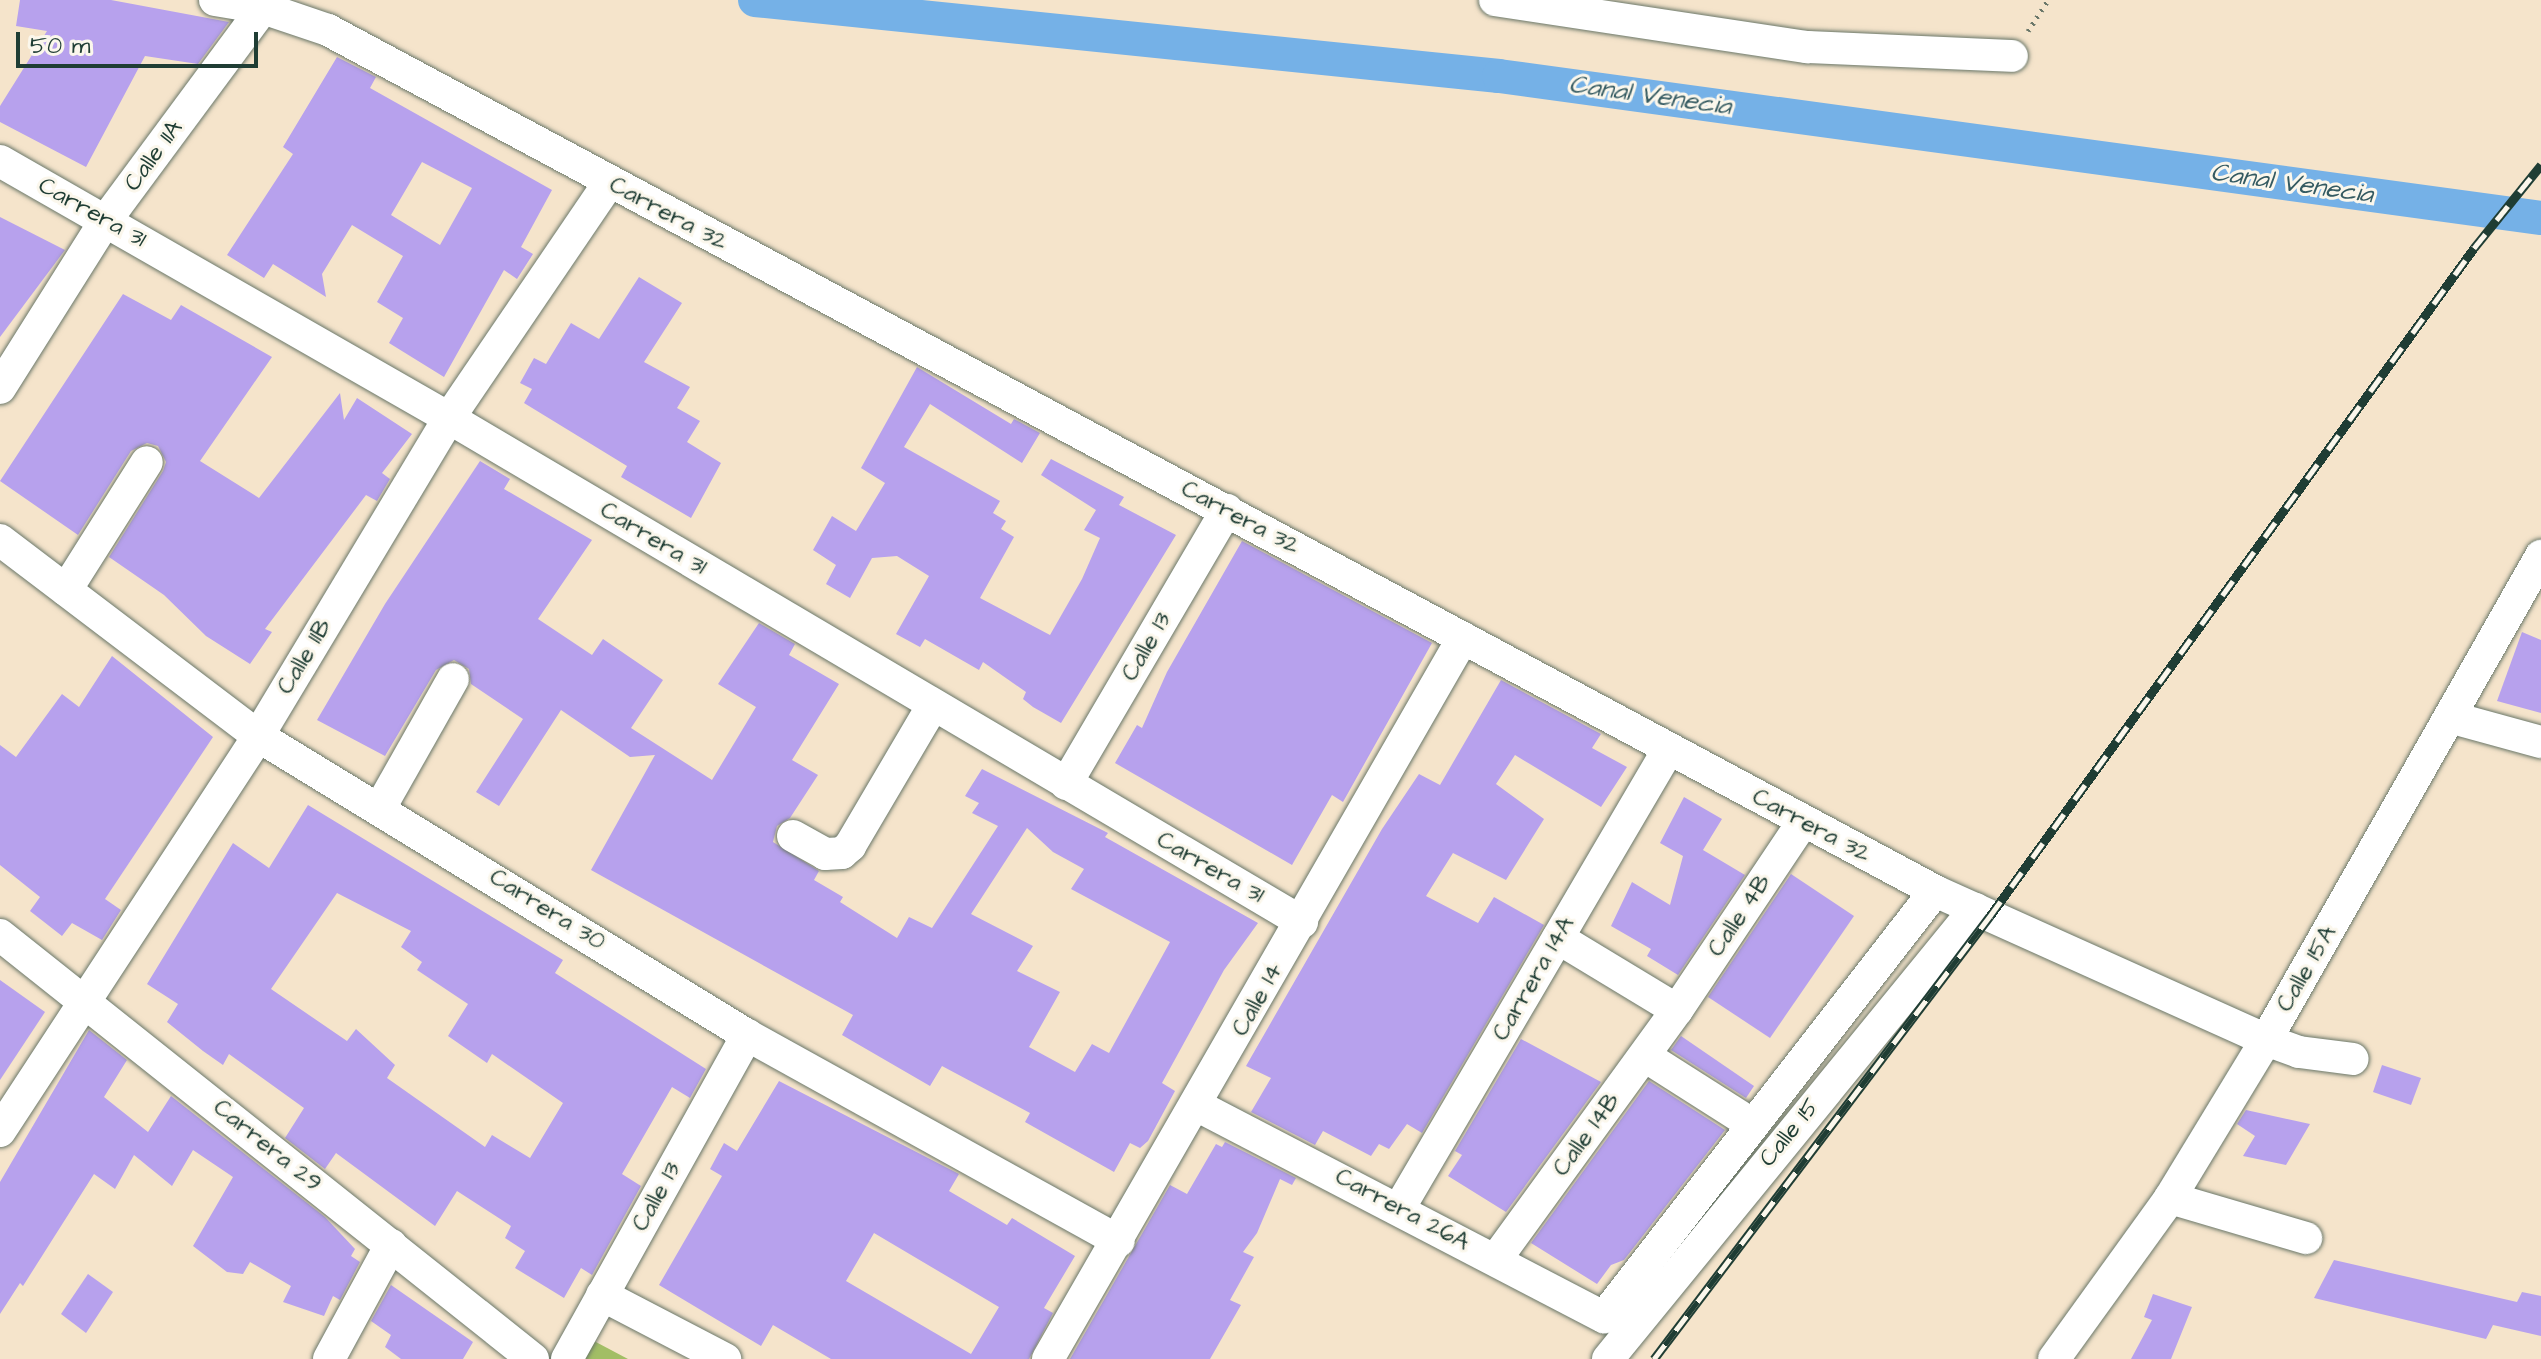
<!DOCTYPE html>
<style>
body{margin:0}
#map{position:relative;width:2541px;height:1359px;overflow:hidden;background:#f5e4cb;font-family:"Architects Daughter",sans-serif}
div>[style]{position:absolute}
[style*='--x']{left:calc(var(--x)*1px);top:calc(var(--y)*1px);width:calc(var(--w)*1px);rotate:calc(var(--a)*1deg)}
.green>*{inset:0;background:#a2be65}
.canal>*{height:34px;margin:-17px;padding:0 17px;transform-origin:17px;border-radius:17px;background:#75b1e7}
.building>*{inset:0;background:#b7a1ed}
.path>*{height:5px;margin-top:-2.5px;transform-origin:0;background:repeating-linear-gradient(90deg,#6a7769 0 2px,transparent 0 8px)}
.roads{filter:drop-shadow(0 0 2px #6a7769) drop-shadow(0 0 2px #6a7769)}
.minor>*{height:32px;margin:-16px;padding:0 16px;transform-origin:16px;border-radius:16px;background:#fff}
.rail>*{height:9px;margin-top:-4.5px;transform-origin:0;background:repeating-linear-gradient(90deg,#fbf7ec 0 18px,#1f3d34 0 36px);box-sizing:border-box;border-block:2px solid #1f3d34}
span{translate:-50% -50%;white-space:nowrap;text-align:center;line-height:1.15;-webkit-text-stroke:6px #fbf7ec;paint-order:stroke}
.street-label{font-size:24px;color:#1f3d34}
.water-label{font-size:26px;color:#345a61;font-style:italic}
.scale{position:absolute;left:16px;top:32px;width:242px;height:36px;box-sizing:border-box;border:4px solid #1f3d34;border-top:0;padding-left:10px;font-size:24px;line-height:28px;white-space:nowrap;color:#1f3d34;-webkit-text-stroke:6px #fbf7ec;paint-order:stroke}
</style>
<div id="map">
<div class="green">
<div style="clip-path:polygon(594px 1341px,628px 1359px,584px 1359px)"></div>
</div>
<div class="canal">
<div style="--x:755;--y:0;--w:748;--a:5.83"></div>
<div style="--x:1499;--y:76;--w:1052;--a:7.76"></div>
</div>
<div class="building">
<div style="clip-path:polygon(20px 0,111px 0,229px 22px,198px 64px,145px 56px,86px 167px,0 122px,0 106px,47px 31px,16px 26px)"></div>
<div style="clip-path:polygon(evenodd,337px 57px,376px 77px,370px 88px,552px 190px,521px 247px,533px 254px,517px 279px,504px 270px,444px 377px,389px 343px,403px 318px,377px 302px,403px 256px,352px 225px,322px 274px,326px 297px,273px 264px,264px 278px,227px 255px,293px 154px,283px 147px,337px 57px,422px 162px,472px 188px,440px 245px,391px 215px,422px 162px)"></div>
<div style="clip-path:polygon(0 217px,65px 250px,0 337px)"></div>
<div style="clip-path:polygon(639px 277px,682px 303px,644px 362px,690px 387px,677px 408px,700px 421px,687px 442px,721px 463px,691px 518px,621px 477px,627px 466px,524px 403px,532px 389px,520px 383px,534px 358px,546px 364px,571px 323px,599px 339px)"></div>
<div style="clip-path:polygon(123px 294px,171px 320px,181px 305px,272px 357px,200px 461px,259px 498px,340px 393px,344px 420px,357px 398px,412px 434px,382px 473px,390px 479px,377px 501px,366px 495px,265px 629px,272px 632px,250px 664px,206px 636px,164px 595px,109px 557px,163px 471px,166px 462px,158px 446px,147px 443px,131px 451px,78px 535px,0 481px)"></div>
<div style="clip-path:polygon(917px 367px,1011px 424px,1014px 419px,1040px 433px,1022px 463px,930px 404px,904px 447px,1000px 501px,993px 513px,1006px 521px,1001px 529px,1014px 537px,980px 598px,1050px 635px,1082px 579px,1100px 538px,1084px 530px,1096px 510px,1041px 475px,1051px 459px,1124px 497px,1119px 505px,1176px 535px,1061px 723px,1033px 707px,1023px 699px,1026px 692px,983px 662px,979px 670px,925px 639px,920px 647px,896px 634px,929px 576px,897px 556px,872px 558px,850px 598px,826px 584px,836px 565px,813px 550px,832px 516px,856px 531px,885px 483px,861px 468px)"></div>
<div style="clip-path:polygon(evenodd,480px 461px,510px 479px,504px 489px,592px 540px,538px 619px,592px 655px,603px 639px,663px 680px,631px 728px,712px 780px,756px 707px,718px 684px,759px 623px,795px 644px,789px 655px,839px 684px,792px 760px,818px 775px,790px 818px,777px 826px,773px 842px,819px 871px,814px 880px,843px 897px,840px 902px,897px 938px,909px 917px,932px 928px,998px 826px,972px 813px,979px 803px,965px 796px,982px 769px,1108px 833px,1105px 837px,1258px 923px,1224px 970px,1162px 1083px,1175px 1091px,1148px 1141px,1140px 1148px,1130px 1143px,1114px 1172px,1025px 1122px,1030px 1113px,942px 1066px,930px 1086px,842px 1035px,853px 1015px,591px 870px,655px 755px,630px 757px,561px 710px,499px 806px,476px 792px,523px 719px,471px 684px,469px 669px,454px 660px,436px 670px,385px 756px,317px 720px,385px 604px,480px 461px,1027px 828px,1053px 852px,1084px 869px,1071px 889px,1170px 942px,1109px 1053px,1092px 1044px,1075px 1072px,1029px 1047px,1060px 992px,1017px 971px,1033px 946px,971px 914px,1027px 828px)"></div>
<div style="clip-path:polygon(1242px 541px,1432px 643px,1343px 802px,1332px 795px,1292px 865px,1115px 763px,1137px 725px,1142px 728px,1167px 672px)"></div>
<div style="clip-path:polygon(2522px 632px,2541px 640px,2541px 713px,2497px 701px)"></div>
<div style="clip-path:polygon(112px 656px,213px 737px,105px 899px,121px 910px,102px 940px,72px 923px,62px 936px,30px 911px,40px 897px,0 865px,0 745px,16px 757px,62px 694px,79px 707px)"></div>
<div style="clip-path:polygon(1501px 680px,1601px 734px,1592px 748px,1627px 767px,1601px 807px,1515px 755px,1496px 784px,1544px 819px,1506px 880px,1453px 853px,1426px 896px,1478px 923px,1494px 897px,1544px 925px,1422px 1133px,1407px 1124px,1389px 1149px,1379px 1144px,1371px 1156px,1323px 1131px,1315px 1145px,1251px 1112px,1271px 1078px,1246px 1066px,1382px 829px,1419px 774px,1440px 785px)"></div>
<div style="clip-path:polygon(1684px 797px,1722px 819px,1703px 850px,1745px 875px,1678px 975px,1647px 956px,1651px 949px,1611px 926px,1632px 882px,1670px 905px,1683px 856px,1660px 843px)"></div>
<div style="clip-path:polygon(evenodd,308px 805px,563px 960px,555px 973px,706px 1069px,690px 1098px,672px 1087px,622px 1174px,641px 1186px,592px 1275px,581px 1268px,564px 1298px,515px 1268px,525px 1251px,505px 1238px,511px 1226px,457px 1191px,435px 1226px,336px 1153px,325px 1169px,285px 1138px,304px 1108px,229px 1054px,223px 1065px,203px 1051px,167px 1022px,178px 1004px,147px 984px,233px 843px,269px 868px,308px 805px,337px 893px,411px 931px,401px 947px,422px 962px,417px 970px,468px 1004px,448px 1036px,487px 1063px,492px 1054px,563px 1103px,530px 1158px,492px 1135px,485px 1147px,387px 1078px,395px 1065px,356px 1029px,347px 1041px,271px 989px,337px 893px)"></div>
<div style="clip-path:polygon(1791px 874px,1854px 916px,1770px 1038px,1708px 997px)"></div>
<div style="clip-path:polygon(0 980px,45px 1012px,0 1080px)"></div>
<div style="clip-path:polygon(89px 1030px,127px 1060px,104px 1097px,148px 1132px,171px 1096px,325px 1217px,355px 1249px,351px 1256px,360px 1262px,340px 1300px,333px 1296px,324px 1316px,283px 1302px,291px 1286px,250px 1262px,243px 1274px,227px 1272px,193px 1246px,233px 1177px,193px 1150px,172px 1186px,134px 1155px,115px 1189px,94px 1174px,23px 1286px,20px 1283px,0 1314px,0 1182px)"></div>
<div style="clip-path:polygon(1681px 1036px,1754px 1086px,1746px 1098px,1671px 1050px)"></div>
<div style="clip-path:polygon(1521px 1039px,1601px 1082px,1506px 1212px,1448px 1176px,1462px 1155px,1455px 1151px)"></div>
<div style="clip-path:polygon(2382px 1065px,2421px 1078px,2411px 1105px,2373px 1092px)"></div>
<div style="clip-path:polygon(evenodd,779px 1081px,959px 1174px,949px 1191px,1007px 1225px,1012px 1218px,1075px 1256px,1044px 1308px,1053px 1313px,1029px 1359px,831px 1359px,773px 1325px,761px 1346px,659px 1285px,722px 1176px,710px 1169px,724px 1143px,737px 1151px,779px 1081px,874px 1233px,999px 1307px,971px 1354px,846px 1281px,874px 1233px)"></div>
<div style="clip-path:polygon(1649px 1081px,1725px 1130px,1624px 1260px,1611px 1265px,1597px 1284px,1531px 1243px)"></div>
<div style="clip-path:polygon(2246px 1110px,2310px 1124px,2286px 1165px,2243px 1156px,2255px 1136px,2237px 1124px)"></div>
<div style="clip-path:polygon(1225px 1142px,1296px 1178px,1292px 1185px,1280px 1179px,1257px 1233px,1243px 1252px,1254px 1257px,1230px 1300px,1241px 1305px,1210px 1359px,1070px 1359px,1170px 1185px,1187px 1194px,1216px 1144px,1222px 1147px)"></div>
<div style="clip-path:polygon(2334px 1260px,2517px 1302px,2522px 1292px,2541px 1296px,2541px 1336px,2493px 1325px,2486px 1339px,2314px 1298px)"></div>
<div style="clip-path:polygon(88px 1274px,113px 1292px,86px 1333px,61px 1314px)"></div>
<div style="clip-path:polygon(391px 1285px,473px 1342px,463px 1359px,401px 1359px,385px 1347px,391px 1335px,371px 1321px)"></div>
<div style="clip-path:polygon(2153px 1294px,2192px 1307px,2171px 1359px,2131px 1359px,2152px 1320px,2144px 1317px)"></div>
</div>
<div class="path">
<div style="--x:2028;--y:31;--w:37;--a:-57"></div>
</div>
<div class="roads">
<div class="minor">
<div style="--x:215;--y:0;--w:49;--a:9.5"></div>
<div style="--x:263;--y:8;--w:69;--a:18.7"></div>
<div style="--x:328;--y:30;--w:1823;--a:28.18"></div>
<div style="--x:1935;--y:891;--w:363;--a:24.2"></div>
<div style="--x:2266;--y:1040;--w:35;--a:20"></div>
<div style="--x:2299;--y:1052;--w:54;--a:7.4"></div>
<div style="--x:1495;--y:0;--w:316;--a:8.6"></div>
<div style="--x:1807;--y:47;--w:205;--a:2.5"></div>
<div style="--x:0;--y:161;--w:517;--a:29.79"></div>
<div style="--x:449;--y:418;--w:991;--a:30.58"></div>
<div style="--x:0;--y:388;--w:199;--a:-57.8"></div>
<div style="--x:106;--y:220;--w:264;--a:-53.5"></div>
<div style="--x:0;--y:540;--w:324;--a:37.2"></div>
<div style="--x:258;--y:736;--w:573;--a:31.44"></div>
<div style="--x:747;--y:1035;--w:425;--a:29"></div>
<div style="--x:66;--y:590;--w:151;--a:-57.7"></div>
<div style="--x:2453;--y:718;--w:91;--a:15.3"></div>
<div style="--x:1066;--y:784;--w:318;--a:-59.6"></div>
<div style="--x:380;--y:808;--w:148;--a:-60.5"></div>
<div style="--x:793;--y:836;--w:37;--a:29"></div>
<div style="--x:825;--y:854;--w:17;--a:-3"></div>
<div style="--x:842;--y:853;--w:11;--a:-41"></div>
<div style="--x:850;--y:846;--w:164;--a:-59.5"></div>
<div style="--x:0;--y:935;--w:681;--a:38.5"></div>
<div style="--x:1558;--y:938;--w:139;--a:31.2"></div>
<div style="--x:1645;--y:1056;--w:125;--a:32.5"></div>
<div style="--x:1198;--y:1106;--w:458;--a:27.5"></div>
<div style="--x:1604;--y:1317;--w:539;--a:-52.15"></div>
<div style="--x:0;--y:1131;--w:472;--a:-56.8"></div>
<div style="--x:258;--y:736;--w:371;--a:-59"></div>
<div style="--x:449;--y:418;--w:284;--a:-55.8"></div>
<div style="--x:2170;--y:1198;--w:142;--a:16.4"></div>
<div style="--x:1400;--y:1207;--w:530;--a:-59.61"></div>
<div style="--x:1496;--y:1259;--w:308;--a:-54"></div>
<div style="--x:1677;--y:1010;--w:226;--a:-56.2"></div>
<div style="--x:602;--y:1295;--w:139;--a:27.5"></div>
<div style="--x:329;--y:1359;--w:130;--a:-61.5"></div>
<div style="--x:567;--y:1359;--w:371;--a:-60.9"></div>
<div style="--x:1048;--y:1359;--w:832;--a:-60.08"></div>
<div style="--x:1608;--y:1359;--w:581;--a:-50.8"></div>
<div style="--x:2054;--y:1359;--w:198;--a:-54.2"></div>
<div style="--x:2170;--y:1198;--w:185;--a:-58.7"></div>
<div style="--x:2266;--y:1040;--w:557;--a:-60.4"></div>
</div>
</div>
<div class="rail">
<div style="--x:1654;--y:1359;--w:556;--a:-52.82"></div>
<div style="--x:1990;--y:916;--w:825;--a:-54.07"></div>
<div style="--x:2474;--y:248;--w:107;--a:-51.1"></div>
</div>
<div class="street-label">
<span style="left:154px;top:156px;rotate:-54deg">Calle 11A</span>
<span style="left:92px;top:213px;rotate:29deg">Carrera 31</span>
<span style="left:668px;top:214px;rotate:28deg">Carrera 32</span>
<span style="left:1240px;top:518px;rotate:28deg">Carrera 32</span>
<span style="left:653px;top:539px;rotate:31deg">Carrera 31</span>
<span style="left:1147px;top:647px;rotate:-60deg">Calle 13</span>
<span style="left:305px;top:657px;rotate:-59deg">Calle 11B</span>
<span style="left:1811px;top:826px;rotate:28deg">Carrera 32</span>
<span style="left:1210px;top:868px;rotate:30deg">Carrera 31</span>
<span style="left:547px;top:910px;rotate:32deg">Carrera 30</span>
<span style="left:1740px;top:916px;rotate:-56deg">Calle 4B</span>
<span style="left:2307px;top:969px;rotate:-60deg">Calle 15A</span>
<span style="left:1534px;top:979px;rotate:-60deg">Carrera 14A</span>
<span style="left:1258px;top:1000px;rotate:-61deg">Calle 14</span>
<span style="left:1790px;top:1133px;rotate:-51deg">Calle 15</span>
<span style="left:1587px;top:1135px;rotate:-54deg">Calle 14B</span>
<span style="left:267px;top:1146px;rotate:39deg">Carrera 29</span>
<span style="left:657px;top:1197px;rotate:-61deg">Calle 13</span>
<span style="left:1402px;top:1210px;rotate:28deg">Carrera 26A</span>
</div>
<div class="water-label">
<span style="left:1650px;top:96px;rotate:8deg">Canal Venecia</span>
<span style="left:2292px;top:184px;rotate:8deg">Canal Venecia</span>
</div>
<div class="scale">50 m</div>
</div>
